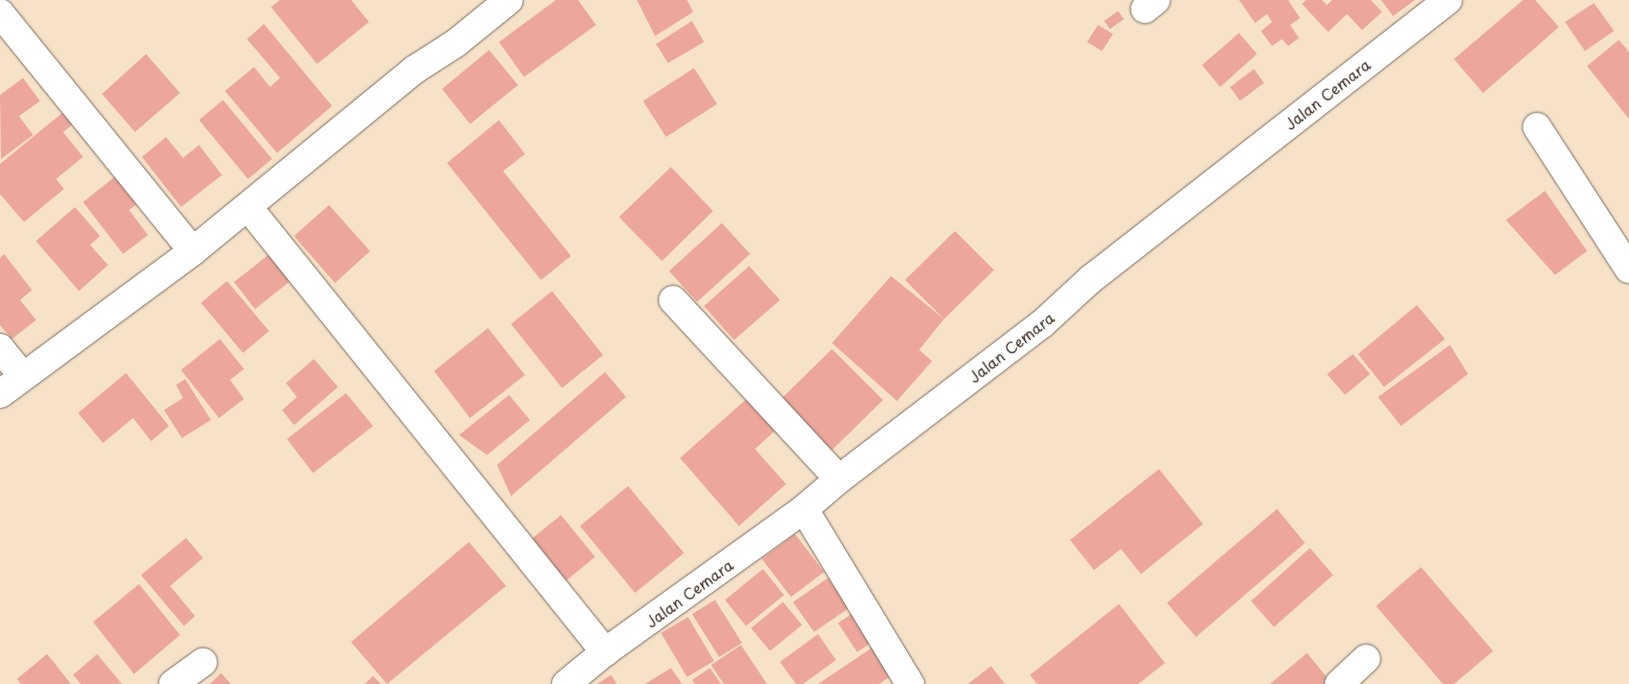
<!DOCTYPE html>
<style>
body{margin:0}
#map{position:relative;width:1629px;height:684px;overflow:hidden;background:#f6e2c9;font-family:"Playpen Sans",sans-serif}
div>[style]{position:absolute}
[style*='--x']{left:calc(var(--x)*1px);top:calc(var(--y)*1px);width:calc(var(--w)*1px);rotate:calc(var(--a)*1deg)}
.building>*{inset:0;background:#eca69c}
.roads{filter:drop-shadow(0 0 1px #7c6a5a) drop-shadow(0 0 1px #7c6a5a)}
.minor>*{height:28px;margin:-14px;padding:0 14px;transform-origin:14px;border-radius:14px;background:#fff}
span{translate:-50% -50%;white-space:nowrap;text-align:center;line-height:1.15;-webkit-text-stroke:4px #fff;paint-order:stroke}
.street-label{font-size:15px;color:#3b2a1e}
</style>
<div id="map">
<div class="building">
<div style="clip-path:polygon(280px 0,351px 0,369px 22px,317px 64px,271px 7px)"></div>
<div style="clip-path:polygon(556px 0,578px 0,596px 25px,524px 77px,499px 42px)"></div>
<div style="clip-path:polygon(637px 0,687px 0,693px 12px,655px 36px)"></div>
<div style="clip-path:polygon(1239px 0,1288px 0,1300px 18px,1290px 25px,1299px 38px,1288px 46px,1282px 39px,1272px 46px,1261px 31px,1272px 22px,1267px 14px,1255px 23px)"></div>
<div style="clip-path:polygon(1306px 0,1322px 0,1327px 5px,1332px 0,1371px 0,1382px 12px,1362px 30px,1347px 14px,1328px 32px,1302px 4px)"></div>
<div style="clip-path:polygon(1381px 0,1415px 0,1393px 16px)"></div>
<div style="clip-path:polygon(1523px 0,1535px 0,1559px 27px,1483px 93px,1454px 59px)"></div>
<div style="clip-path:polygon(1594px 3px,1614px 31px,1585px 51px,1565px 22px)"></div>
<div style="clip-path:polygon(1118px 11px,1124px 19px,1110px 29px,1104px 21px)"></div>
<div style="clip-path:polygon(692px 21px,704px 42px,668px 63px,656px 44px)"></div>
<div style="clip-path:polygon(264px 24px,332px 106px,277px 153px,225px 91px,254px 67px,270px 87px,280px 78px,247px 39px)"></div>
<div style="clip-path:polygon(1098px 25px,1113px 34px,1102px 51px,1087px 42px)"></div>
<div style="clip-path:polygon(1239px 33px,1257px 54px,1220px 87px,1202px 65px)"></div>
<div style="clip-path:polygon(1619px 40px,1629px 52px,1629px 119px,1587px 66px)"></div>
<div style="clip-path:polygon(489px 50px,518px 85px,470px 124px,442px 89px)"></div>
<div style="clip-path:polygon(146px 54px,180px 93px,135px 132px,102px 94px)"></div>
<div style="clip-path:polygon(694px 68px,717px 104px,666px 137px,643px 101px)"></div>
<div style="clip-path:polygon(1254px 69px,1264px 83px,1240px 101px,1230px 87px)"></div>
<div style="clip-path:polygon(23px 78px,40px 101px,19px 116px,33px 135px,1px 159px,0 95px)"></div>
<div style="clip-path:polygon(223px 100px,272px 159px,248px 179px,199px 120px)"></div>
<div style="clip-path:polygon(67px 109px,77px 121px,63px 132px,83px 157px,56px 179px,64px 189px,24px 222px,0 194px,0 164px)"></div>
<div style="clip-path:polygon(499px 120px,525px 154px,503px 171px,571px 256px,541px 280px,447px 163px)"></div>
<div style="clip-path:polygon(166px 137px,183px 158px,199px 145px,222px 175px,181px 207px,142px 157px)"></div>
<div style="clip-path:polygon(671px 167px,713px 211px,662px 261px,619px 217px)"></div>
<div style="clip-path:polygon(121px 172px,143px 199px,129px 210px,148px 235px,123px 254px,83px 202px)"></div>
<div style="clip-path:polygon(1545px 191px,1587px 251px,1555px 275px,1506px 220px)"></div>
<div style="clip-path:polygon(329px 205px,370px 251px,335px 283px,294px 236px)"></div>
<div style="clip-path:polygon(75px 207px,100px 236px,90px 245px,108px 265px,79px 291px,36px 241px)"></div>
<div style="clip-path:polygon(722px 223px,750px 254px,697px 302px,669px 271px)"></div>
<div style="clip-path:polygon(955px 231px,994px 270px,944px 319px,919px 350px,932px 361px,897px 401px,832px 343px,891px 276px,944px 319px,905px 280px)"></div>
<div style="clip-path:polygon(272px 252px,293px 279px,255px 309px,234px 282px)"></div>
<div style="clip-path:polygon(4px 254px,32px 290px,20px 300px,36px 320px,12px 339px,0 325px,0 258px)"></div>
<div style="clip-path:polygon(749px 266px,780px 300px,734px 340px,704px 306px)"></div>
<div style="clip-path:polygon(227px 281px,269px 331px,243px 353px,201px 303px)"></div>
<div style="clip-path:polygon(552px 291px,603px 355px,562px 388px,511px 324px)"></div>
<div style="clip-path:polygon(1417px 305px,1445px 339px,1384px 387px,1358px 354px)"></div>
<div style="clip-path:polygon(488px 328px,525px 375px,470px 418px,434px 371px)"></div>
<div style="clip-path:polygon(220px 339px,244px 369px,230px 380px,244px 399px,219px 418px,181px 370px)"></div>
<div style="clip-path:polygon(1450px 345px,1468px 374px,1401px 426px,1378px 397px)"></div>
<div style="clip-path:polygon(832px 349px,883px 400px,829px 453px,779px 401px)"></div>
<div style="clip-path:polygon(1353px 354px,1370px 374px,1345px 395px,1327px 374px)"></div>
<div style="clip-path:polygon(314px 359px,338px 387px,294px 425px,282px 410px,297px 397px,286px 383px)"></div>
<div style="clip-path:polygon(605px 372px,626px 397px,511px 496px,497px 465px)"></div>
<div style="clip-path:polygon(126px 373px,169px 426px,151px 441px,133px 418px,103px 443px,78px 413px)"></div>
<div style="clip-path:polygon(185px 379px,211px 420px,182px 438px,164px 410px,183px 398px,176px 385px)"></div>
<div style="clip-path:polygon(346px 393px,373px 426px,313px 473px,287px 439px)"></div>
<div style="clip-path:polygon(509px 395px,530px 420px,487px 455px,459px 435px)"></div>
<div style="clip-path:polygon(751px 395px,779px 427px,755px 449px,786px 484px,739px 526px,680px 458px)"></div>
<div style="clip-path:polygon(1159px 469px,1203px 524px,1141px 574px,1121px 549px,1094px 570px,1070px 540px)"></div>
<div style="clip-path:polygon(628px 486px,684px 553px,635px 593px,580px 526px)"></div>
<div style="clip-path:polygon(1277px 509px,1305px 543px,1196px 637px,1167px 603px)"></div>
<div style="clip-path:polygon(561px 515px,595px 557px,562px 584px,528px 542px)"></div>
<div style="clip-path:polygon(795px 534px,824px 572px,791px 597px,762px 559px)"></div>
<div style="clip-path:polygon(186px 538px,203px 558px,170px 586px,195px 616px,184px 626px,141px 575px)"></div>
<div style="clip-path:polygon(469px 542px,506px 586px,387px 684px,351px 642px)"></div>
<div style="clip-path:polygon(1310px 548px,1333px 575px,1274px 627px,1251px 601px)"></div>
<div style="clip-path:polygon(1421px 567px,1493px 651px,1454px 684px,1443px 684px,1376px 606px)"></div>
<div style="clip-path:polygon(763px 569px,784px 595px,746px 626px,725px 600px)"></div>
<div style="clip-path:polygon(828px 578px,849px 608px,814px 632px,793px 602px)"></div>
<div style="clip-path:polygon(139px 584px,180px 635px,134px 674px,93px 622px)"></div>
<div style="clip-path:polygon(715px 600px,742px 643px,719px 657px,692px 614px)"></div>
<div style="clip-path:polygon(783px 602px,802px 625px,770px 651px,751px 628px)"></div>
<div style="clip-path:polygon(1119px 604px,1165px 663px,1138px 684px,1037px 684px,1030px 675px)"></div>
<div style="clip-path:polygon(859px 609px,877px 639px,857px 652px,838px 623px)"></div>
<div style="clip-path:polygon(688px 617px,714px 661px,687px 677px,661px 633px)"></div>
<div style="clip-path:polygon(818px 634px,836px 660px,803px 684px,796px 684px,780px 662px)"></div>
<div style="clip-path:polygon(741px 645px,767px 684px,724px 684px,711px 665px)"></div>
<div style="clip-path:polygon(873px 647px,891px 676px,879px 684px,818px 684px)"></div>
<div style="clip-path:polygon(1307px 653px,1329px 680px,1324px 684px,1270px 684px)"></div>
<div style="clip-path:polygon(47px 654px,71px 684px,21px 684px,17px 679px)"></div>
<div style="clip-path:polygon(97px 654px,122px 684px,81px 684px,73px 675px)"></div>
<div style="clip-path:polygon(991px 666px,1005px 684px,968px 684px)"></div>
<div style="clip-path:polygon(671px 668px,682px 684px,645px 684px)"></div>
<div style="clip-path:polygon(710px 668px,721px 684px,695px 684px,692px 680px)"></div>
<div style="clip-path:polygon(221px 673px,231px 684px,210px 684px)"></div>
<div style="clip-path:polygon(611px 675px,617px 684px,597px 684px)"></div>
<div style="clip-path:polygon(373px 676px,381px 684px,365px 684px)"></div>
</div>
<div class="roads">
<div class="minor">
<div style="--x:1145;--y:9;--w:14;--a:-39"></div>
<div style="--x:0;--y:13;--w:306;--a:51"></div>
<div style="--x:1537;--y:127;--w:169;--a:57.1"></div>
<div style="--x:248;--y:207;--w:571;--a:51.26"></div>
<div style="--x:673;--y:300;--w:244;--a:47.2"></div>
<div style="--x:0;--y:348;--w:36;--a:51"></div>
<div style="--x:0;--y:394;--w:240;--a:-36.5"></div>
<div style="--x:193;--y:251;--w:286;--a:-39.3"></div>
<div style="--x:414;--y:70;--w:50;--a:-32.7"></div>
<div style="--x:456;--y:43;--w:68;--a:-39.1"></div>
<div style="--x:804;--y:509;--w:205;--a:58.8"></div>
<div style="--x:173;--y:684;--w:37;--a:-36"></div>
<div style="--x:566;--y:684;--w:50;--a:-39.4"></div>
<div style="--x:605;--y:652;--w:245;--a:-35.7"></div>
<div style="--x:804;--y:509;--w:46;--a:-40.6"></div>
<div style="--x:839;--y:479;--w:255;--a:-37.4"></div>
<div style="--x:1042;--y:324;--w:67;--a:-42.6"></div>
<div style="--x:1091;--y:279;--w:453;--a:-38"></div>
<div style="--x:1339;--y:684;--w:37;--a:-43"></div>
</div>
</div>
<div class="street-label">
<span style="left:1327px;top:94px;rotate:-38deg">Jalan Cemara</span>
<span style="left:1011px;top:347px;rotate:-38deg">Jalan Cemara</span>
<span style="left:689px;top:593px;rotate:-36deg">Jalan Cemara</span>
</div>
</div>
